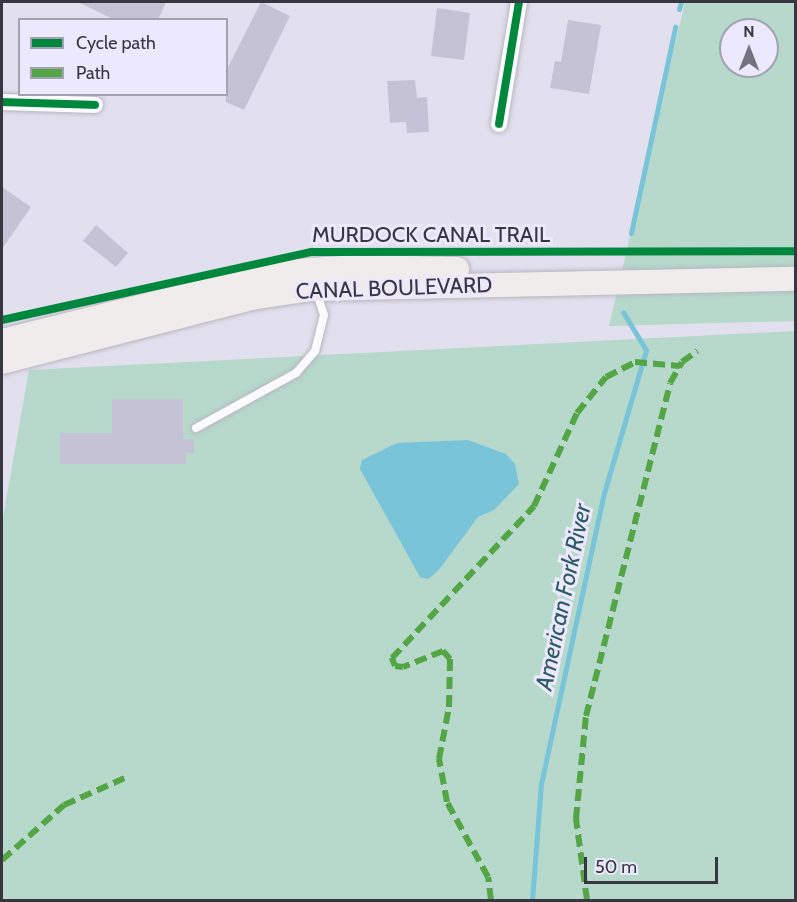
<!DOCTYPE html>
<style>
body{margin:0}
#map{position:relative;width:797px;height:902px;overflow:hidden;background:#e2e0ee;font-family:Cabin,sans-serif}
div>[style]{position:absolute}
[style*='--x']{left:calc(var(--x)*1px);top:calc(var(--y)*1px);width:calc(var(--w)*1px);rotate:calc(var(--a)*1deg)}
.green>*{inset:0;background:#b6d9cb}
.water>*{inset:0;background:#7ac4d9}
.stream>*{height:5px;margin:-2.5px;padding:0 2.5px;transform-origin:2.5px;border-radius:2.5px;background:#7ac4d9}
.building>*{inset:0;background:#c6c2d6}
.roads{filter:drop-shadow(0 0 2px #b8b6c0) drop-shadow(0 0 2px #b8b6c0)}
.lane>*{height:8px;margin:-4px;padding:0 4px;transform-origin:4px;border-radius:4px;background:#fbfafc}
.street>*{height:16px;margin:-8px;padding:0 8px;transform-origin:8px;border-radius:8px;background:#fbfafc}
.secondary>*{height:24px;margin:-12px;padding:0 12px;transform-origin:12px;border-radius:12px;background:#f0eceb}
.quiet>*{height:6px;margin-top:-3px;transform-origin:0;background:repeating-linear-gradient(90deg,#53a546 0 12px,transparent 0 18px)}
.cycleway>*{height:8px;margin:-4px;padding:0 4px;transform-origin:4px;border-radius:4px;background:#00873e}
span{translate:-50% -50%;white-space:nowrap;text-align:center;line-height:1.15;-webkit-text-stroke:6px #ece8fd;paint-order:stroke}
.street-label{font-size:22px;color:#383640}
.water-label{font-size:24px;color:#2d5b65;font-style:italic}
.frame{position:absolute;inset:0;border:3px solid #383640;pointer-events:none}
.legend{position:absolute;left:18px;top:18px;width:210px;height:78px;box-sizing:border-box;background:#ece8fd;border:2px solid #a4a1b1;margin:0;padding:8px 10px;list-style:none;font-size:18px;color:#383640}
.legend li{display:flex;align-items:center;gap:12px;height:30px}
.legend b{width:30px;border:2px solid #a4a1b1}
.north{position:absolute;left:719px;top:18px;width:60px;height:60px;box-sizing:border-box;background:#ece8fd;border:2px solid #a4a1b1;border-radius:50%;rotate:0deg;font-size:16px;font-weight:700;line-height:24px;text-align:center;color:#383640}
.north::after{content:'';display:block;margin:auto;width:21px;height:27px;background:#74727d;clip-path:polygon(50% 0,100% 100%,50% 72%,0 100%)}
.scale{position:absolute;left:584px;top:857px;width:134px;height:27px;box-sizing:border-box;border:3px solid #383640;border-top:0;padding-left:8px;font-size:18px;line-height:21px;white-space:nowrap;color:#383640;-webkit-text-stroke:4px #ece8fd;paint-order:stroke}
</style>
<div id="map">
<div class="green">
<div style="clip-path:polygon(evenodd,685px 2px,795px 2px,795px 321px,609px 326px,685px 2px,731px 30px,767px 30px,767px 66px,731px 66px,731px 30px)"></div>
<div style="clip-path:polygon(795px 331px,795px 900px,2px 900px,2px 523px,29px 370px)"></div>
</div>
<div class="water">
<div style="clip-path:polygon(468px 440px,506px 454px,515px 464px,519px 484px,494px 510px,478px 517px,438px 571px,428px 579px,420px 577px,360px 469px,362px 460px,397px 443px)"></div>
</div>
<div class="stream">
<div style="--x:679;--y:9;--w:7;--a:-74"></div>
<div style="--x:631;--y:233;--w:211;--a:-77.9"></div>
<div style="--x:532;--y:900;--w:116;--a:-85.6"></div>
<div style="--x:541;--y:784;--w:298;--a:-77.8"></div>
<div style="--x:604;--y:493;--w:149;--a:-73.6"></div>
<div style="--x:646;--y:350;--w:44;--a:-121.2"></div>
</div>
<div class="building">
<div style="clip-path:polygon(78px 2px,166px 2px,158px 20px,115px 20px)"></div>
<div style="clip-path:polygon(261px 2px,290px 16px,244px 110px,226px 102px,226px 71px)"></div>
<div style="clip-path:polygon(437px 8px,470px 13px,464px 60px,431px 56px)"></div>
<div style="clip-path:polygon(568px 20px,601px 25px,589px 94px,550px 88px,555px 61px,561px 62px)"></div>
<div style="clip-path:polygon(415px 80px,417px 98px,427px 97px,429px 132px,407px 133px,406px 122px,390px 123px,387px 81px)"></div>
<div style="clip-path:polygon(2px 187px,31px 207px,2px 249px)"></div>
<div style="clip-path:polygon(96px 225px,128px 253px,116px 267px,83px 241px)"></div>
<div style="clip-path:polygon(112px 399px,183px 399px,183px 439px,194px 439px,194px 453px,186px 453px,186px 464px,60px 464px,60px 433px,112px 433px)"></div>
</div>
<div class="roads">
<div class="lane">
<div style="--x:196;--y:428;--w:114;--a:-28.8"></div>
<div style="--x:296;--y:373;--w:29;--a:-49"></div>
<div style="--x:315;--y:351;--w:37;--a:-76"></div>
<div style="--x:324;--y:315;--w:23;--a:-108"></div>
</div>
<div class="street">
<div style="--x:2;--y:102;--w:93;--a:1.8"></div>
<div style="--x:499;--y:124;--w:124;--a:-80.7"></div>
</div>
<div class="secondary">
<div style="--x:2;--y:341;--w:286;--a:-13.9"></div>
<div style="--x:280;--y:272;--w:77;--a:-3.7"></div>
<div style="--x:357;--y:267;--w:100;--a:1.1"></div>
<div style="--x:2;--y:362;--w:257;--a:-14.4"></div>
<div style="--x:251;--y:298;--w:61;--a:-8.5"></div>
<div style="--x:311;--y:289;--w:485;--a:-1.2"></div>
</div>
</div>
<div class="quiet">
<div style="--x:2;--y:860;--w:83;--a:-41.6"></div>
<div style="--x:64;--y:805;--w:67;--a:-23.9"></div>
<div style="--x:491;--y:900;--w:23;--a:-97"></div>
<div style="--x:488;--y:877;--w:85;--a:-118.7"></div>
<div style="--x:447;--y:802;--w:44;--a:-100.5"></div>
<div style="--x:439;--y:759;--w:53;--a:-79.1"></div>
<div style="--x:449;--y:707;--w:48;--a:-88.8"></div>
<div style="--x:450;--y:659;--w:11;--a:-131"></div>
<div style="--x:443;--y:651;--w:43;--a:158.2"></div>
<div style="--x:403;--y:667;--w:8;--a:-173"></div>
<div style="--x:395;--y:666;--w:9;--a:-111"></div>
<div style="--x:392;--y:658;--w:208;--a:-46.9"></div>
<div style="--x:534;--y:506;--w:102;--a:-65.2"></div>
<div style="--x:577;--y:413;--w:46;--a:-51.1"></div>
<div style="--x:606;--y:377;--w:33;--a:-27"></div>
<div style="--x:635;--y:362;--w:45;--a:5.1"></div>
<div style="--x:587;--y:900;--w:82;--a:-97.7"></div>
<div style="--x:576;--y:819;--w:103;--a:-84.5"></div>
<div style="--x:586;--y:716;--w:343;--a:-75.8"></div>
<div style="--x:670;--y:383;--w:24;--a:-60"></div>
<div style="--x:682;--y:362;--w:19;--a:-36"></div>
</div>
<div class="cycleway">
<div style="--x:2;--y:102;--w:93;--a:1.8"></div>
<div style="--x:499;--y:124;--w:124;--a:-80.7"></div>
<div style="--x:2;--y:320;--w:317;--a:-12.4"></div>
<div style="--x:312;--y:252;--w:484;--a:-0.1"></div>
</div>
<div class="street-label">
<span style="left:431px;top:235px">MURDOCK CANAL TRAIL</span>
<span style="left:394px;top:288px;rotate:-2deg">CANAL BOULEVARD</span>
</div>
<div class="water-label">
<span style="left:563px;top:597px;rotate:-78deg">American Fork River</span>
</div>
<div class="frame"></div>
<ul class="legend">
<li><b style="height:8px;background:#00873e"></b>Cycle path</li>
<li><b style="height:8px;background:#53a546"></b>Path</li>
</ul>
<div class="north">N</div>
<div class="scale">50 m</div>
</div>
